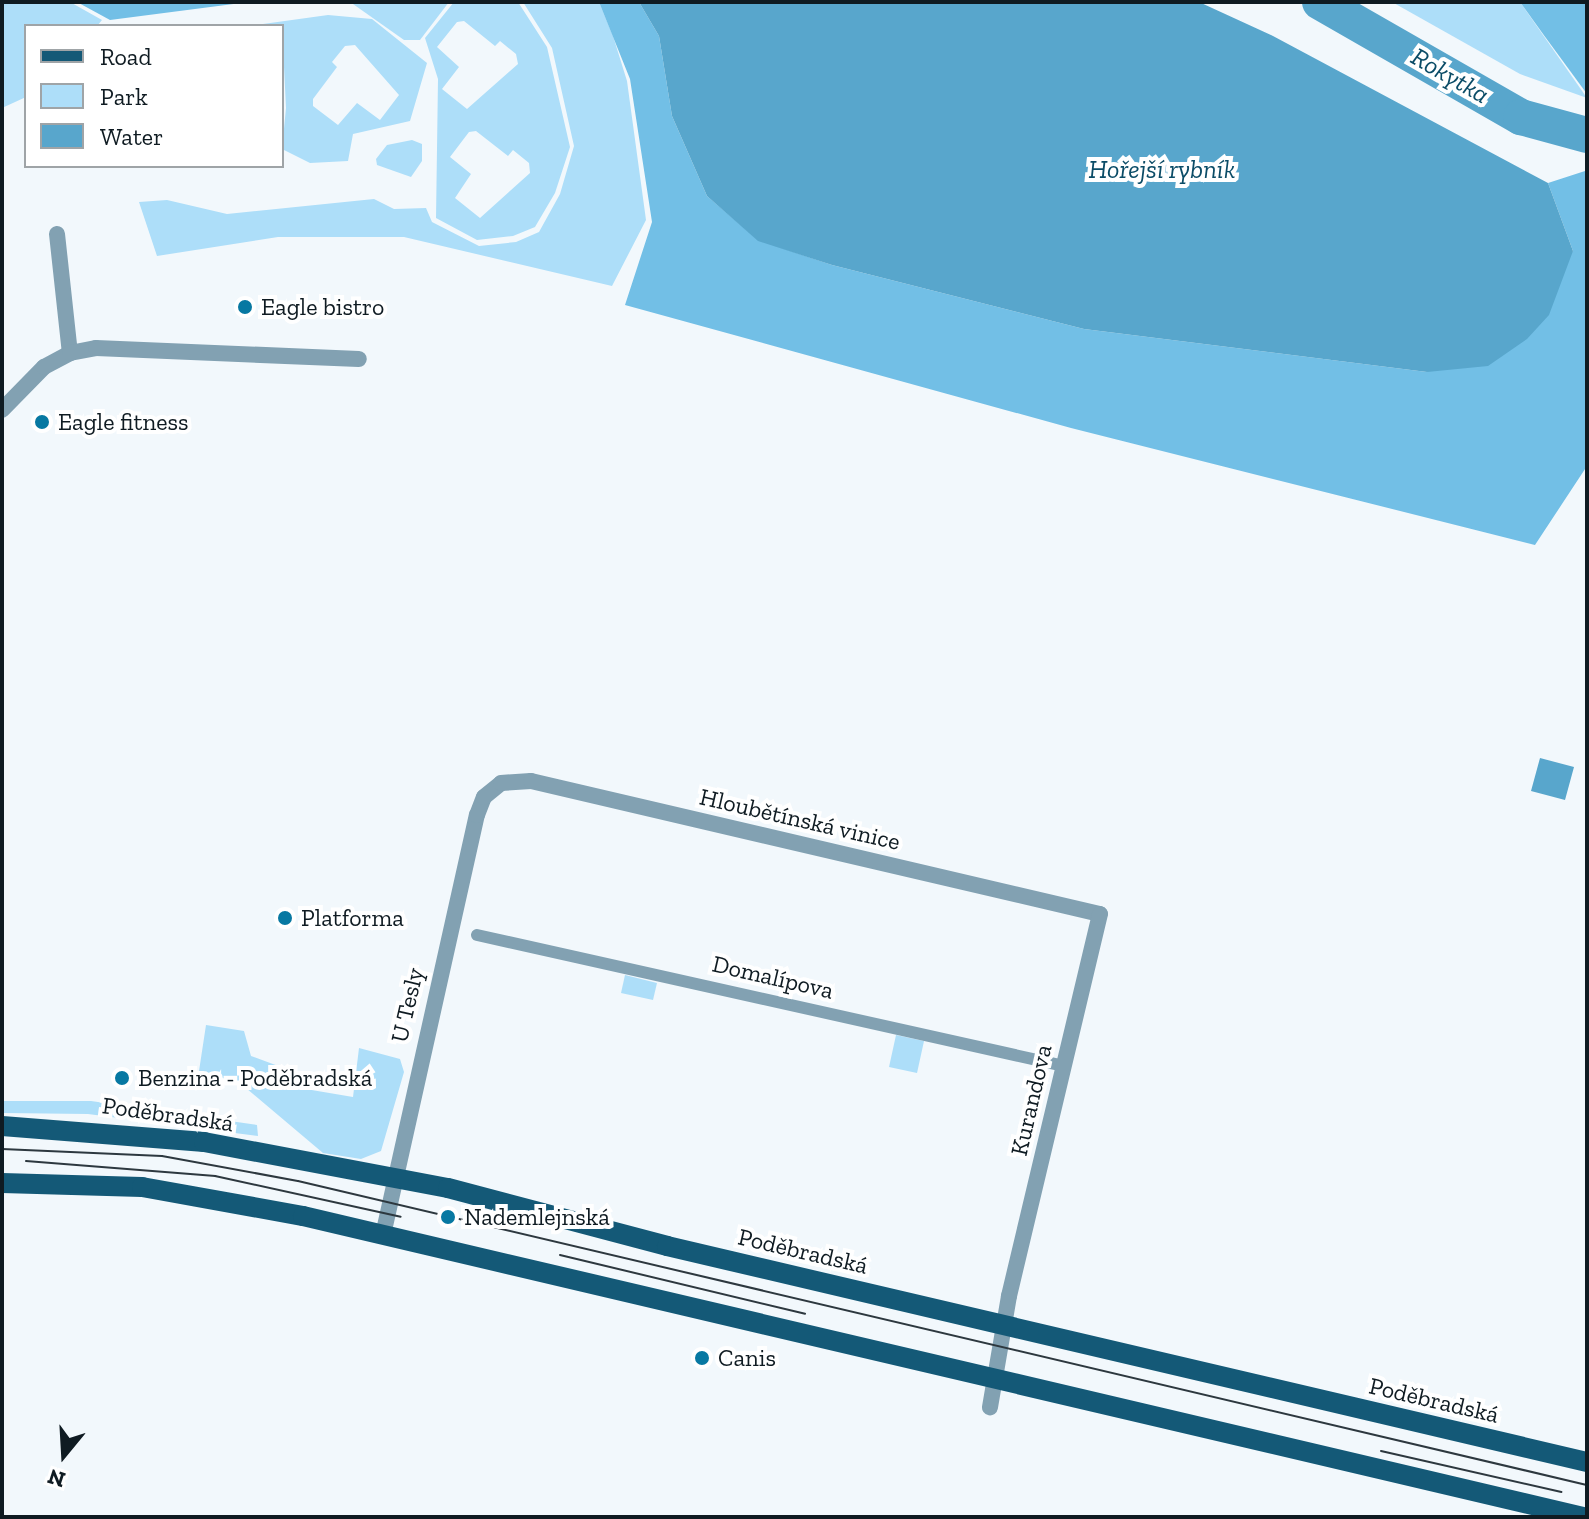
<!DOCTYPE html>
<meta charset="utf-8">
<style>
body{margin:0}
#map{position:relative;width:1589px;height:1519px;overflow:hidden;background:#f2f8fc;font-family:"Zilla Slab",serif}
div>[style]{position:absolute}
[style*='--x']{left:calc(var(--x)*1px);top:calc(var(--y)*1px);width:calc(var(--w)*1px);rotate:calc(var(--a)*1deg)}
.green>*{inset:0;background:#addef9}
.forest>*{inset:0;background:#72bfe6}
.water>*{inset:0;background:#58a6cc}
.river>*{height:36px;margin:-18px;padding:0 18px;transform-origin:18px;border-radius:18px;background:#58a6cc}
.pedestrian>*{height:12px;margin:-6px;padding:0 6px;transform-origin:6px;border-radius:6px;background:#82a1b2}
.minor>*{height:16px;margin:-8px;padding:0 8px;transform-origin:8px;border-radius:8px;background:#82a1b2}
.primary>*{height:20px;margin:-10px;padding:0 10px;transform-origin:10px;border-radius:10px;background:#145977}
.tram>*{height:2px;margin:-1px;padding:0 1px;transform-origin:1px;border-radius:1px;background:#2d383f}
.dots>*{width:22px;height:22px;translate:-50% -50%;box-sizing:border-box;border:4px solid #fff;border-radius:50%}
span{translate:-50% -50%;white-space:nowrap;text-align:center;line-height:1.15;-webkit-text-stroke:8px #fff;paint-order:stroke}
.poi-label{font-size:24px;color:#0f1b22}
.left{translate:0 -50%;text-align:left}
.street-label{font-size:24px;color:#0f1b22}
.water-label{font-size:26px;color:#0b4c67;font-style:italic}
.frame{position:absolute;inset:0;border:4px solid #0f1b22;pointer-events:none}
.legend{position:absolute;left:24px;top:24px;width:260px;height:144px;box-sizing:border-box;background:#fff;border:2px solid #9fa4a7;margin:0;padding:10px 14px;list-style:none;font-size:24px;color:#0f1b22}
.legend li{display:flex;align-items:center;gap:16px;height:40px}
.legend b{width:40px;border:2px solid #9fa4a7}
.north{position:absolute;left:24px;top:1415px;width:80px;height:80px;-webkit-text-stroke:6px #fff;paint-order:stroke;rotate:198deg;font-size:22px;font-weight:700;line-height:32px;text-align:center;color:#0f1b22}
.north::after{content:'';display:block;margin:auto;width:28px;height:36px;background:#0f1b22;clip-path:polygon(50% 0,100% 100%,50% 72%,0 100%)}
</style>
<div id="map">
<div class="green">
<div style="clip-path:polygon(2px 2px,70px 2px,102px 20px,97px 26px,26px 26px,26px 97px,2px 108px)"></div>
<div style="clip-path:polygon(449px 2px,420px 40px,404px 40px,353px 4px)"></div>
<div style="clip-path:polygon(evenodd,454px 2px,518px 2px,547px 47px,570px 147px,555px 193px,535px 227px,513px 236px,477px 240px,436px 218px,438px 79px,425px 38px,454px 2px,464px 21px,495px 46px,500px 41px,516px 54px,518px 64px,467px 109px,442px 89px,459px 67px,437px 47px,457px 22px,464px 21px,454px 2px,476px 131px,508px 156px,513px 150px,529px 163px,530px 173px,480px 218px,455px 198px,471px 174px,450px 157px,469px 132px,476px 131px)"></div>
<div style="clip-path:polygon(523px 2px,599px 2px,613px 36px,627px 81px,646px 220px,612px 286px,404px 237px,278px 237px,157px 256px,139px 202px,167px 200px,227px 214px,374px 199px,394px 209px,426px 208px,432px 222px,479px 246px,516px 242px,539px 232px,560px 194px,574px 146px,552px 48px)"></div>
<div style="clip-path:polygon(1392px 2px,1520px 2px,1587px 98px,1520px 74px)"></div>
<div style="clip-path:polygon(evenodd,328px 15px,372px 19px,427px 63px,410px 121px,353px 134px,348px 161px,310px 163px,282px 149px,286px 108px,282px 26px,248px 26px,328px 15px,355px 45px,399px 95px,380px 120px,357px 103px,338px 125px,313px 106px,313px 99px,337px 67px,332px 62px,345px 46px,355px 45px)"></div>
<div style="clip-path:polygon(412px 140px,422px 144px,422px 161px,411px 177px,377px 165px,376px 159px,387px 145px)"></div>
<div style="clip-path:polygon(625px 975px,657px 983px,653px 1000px,621px 993px)"></div>
<div style="clip-path:polygon(206px 1025px,244px 1031px,251px 1056px,289px 1070px,288px 1086px,353px 1097px,359px 1048px,400px 1059px,404px 1072px,381px 1151px,361px 1159px,323px 1153px,240px 1083px,199px 1071px)"></div>
<div style="clip-path:polygon(896px 1035px,924px 1041px,917px 1073px,889px 1067px)"></div>
<div style="clip-path:polygon(2px 1101px,91px 1101px,257px 1125px,258px 1136px,88px 1114px,3px 1113px)"></div>
</div>
<div class="forest">
<div style="clip-path:polygon(77px 2px,249px 2px,110px 20px)"></div>
<div style="clip-path:polygon(599px 2px,639px 2px,659px 36px,672px 116px,707px 196px,758px 240px,832px 265px,1084px 329px,1427px 372px,1573px 251px,1548px 183px,1585px 171px,1587px 466px,1535px 545px,1071px 428px,625px 305px,652px 222px,630px 79px)"></div>
<div style="clip-path:polygon(1520px 2px,1587px 4px,1587px 94px,1543px 34px)"></div>
</div>
<div class="water">
<div style="clip-path:polygon(639px 2px,1199px 2px,1273px 36px,1548px 183px,1573px 251px,1549px 315px,1527px 339px,1488px 366px,1427px 372px,1084px 329px,832px 265px,758px 241px,707px 196px,672px 116px,659px 36px)"></div>
<div style="clip-path:polygon(1540px 758px,1574px 767px,1565px 800px,1531px 791px)"></div>
</div>
<div class="river">
<div style="--x:1320;--y:2;--w:232;--a:29.8"></div>
<div style="--x:1521;--y:117;--w:68;--a:15.3"></div>
</div>
<div class="pedestrian">
<div style="--x:477;--y:935;--w:601;--a:12.58"></div>
</div>
<div class="minor">
<div style="--x:57;--y:234;--w:120;--a:83.8"></div>
<div style="--x:2;--y:410;--w:60;--a:-45.7"></div>
<div style="--x:44;--y:367;--w:30;--a:-28"></div>
<div style="--x:70;--y:353;--w:26;--a:-11"></div>
<div style="--x:96;--y:348;--w:263;--a:2.4"></div>
<div style="--x:383;--y:1235;--w:430;--a:-77.4"></div>
<div style="--x:477;--y:815;--w:19;--a:-69"></div>
<div style="--x:484;--y:797;--w:22;--a:-39"></div>
<div style="--x:501;--y:783;--w:30;--a:-4"></div>
<div style="--x:531;--y:781;--w:584;--a:13.16"></div>
<div style="--x:1100;--y:914;--w:393;--a:103.4"></div>
<div style="--x:1009;--y:1296;--w:113;--a:99.7"></div>
</div>
<div class="primary">
<div style="--x:2;--y:1126;--w:203;--a:4.5"></div>
<div style="--x:204;--y:1142;--w:248;--a:10.7"></div>
<div style="--x:448;--y:1188;--w:227;--a:14.8"></div>
<div style="--x:667;--y:1246;--w:945;--a:13.21"></div>
<div style="--x:2;--y:1183;--w:140;--a:1.6"></div>
<div style="--x:142;--y:1187;--w:164;--a:10.2"></div>
<div style="--x:303;--y:1216;--w:1315;--a:13.23"></div>
</div>
<div class="tram">
<div style="--x:2;--y:1149;--w:160;--a:2.5"></div>
<div style="--x:162;--y:1156;--w:138;--a:10.4"></div>
<div style="--x:298;--y:1181;--w:1324;--a:13.27"></div>
<div style="--x:26;--y:1161;--w:190;--a:4.5"></div>
<div style="--x:215;--y:1176;--w:190;--a:12.4"></div>
<div style="--x:560;--y:1255;--w:252;--a:13.5"></div>
<div style="--x:1381;--y:1451;--w:185;--a:12.8"></div>
</div>
<div class="dots">
<div style="left:245px;top:307px;background:#0778a2"></div>
<div style="left:42px;top:422px;background:#0778a2"></div>
<div style="left:285px;top:918px;background:#0778a2"></div>
<div style="left:122px;top:1078px;background:#0778a2"></div>
<div style="left:448px;top:1217px;background:#0778a2"></div>
<div style="left:702px;top:1358px;background:#0778a2"></div>
</div>
<div class="poi-label">
<span class="left" style="left:261px;top:307px">Eagle bistro</span>
<span class="left" style="left:58px;top:422px">Eagle fitness</span>
<span class="left" style="left:301px;top:918px">Platforma</span>
<span class="left" style="left:138px;top:1078px">Benzina - Poděbradská</span>
<span class="left" style="left:464px;top:1217px">Nademlejnská</span>
<span class="left" style="left:718px;top:1358px">Canis</span>
</div>
<div class="street-label">
<span style="left:800px;top:819px;rotate:13deg">Hloubětínská vinice</span>
<span style="left:773px;top:977px;rotate:13deg">Domalípova</span>
<span style="left:407px;top:1005px;rotate:-77deg">U Tesly</span>
<span style="left:1031px;top:1100px;rotate:-77deg">Kurandova</span>
<span style="left:168px;top:1114px;rotate:8deg">Poděbradská</span>
<span style="left:803px;top:1251px;rotate:13deg">Poděbradská</span>
<span style="left:1434px;top:1400px;rotate:13deg">Poděbradská</span>
</div>
<div class="water-label">
<span style="left:1450px;top:76px;rotate:30deg">Rokytka</span>
<span style="left:1162px;top:170px">Hořejší rybník</span>
</div>
<div class="frame"></div>
<ul class="legend">
<li><b style="height:10px;background:#145977"></b>Road</li>
<li><b style="height:22px;background:#addef9"></b>Park</li>
<li><b style="height:22px;background:#58a6cc"></b>Water</li>
</ul>
<div class="north">N</div>
</div>
